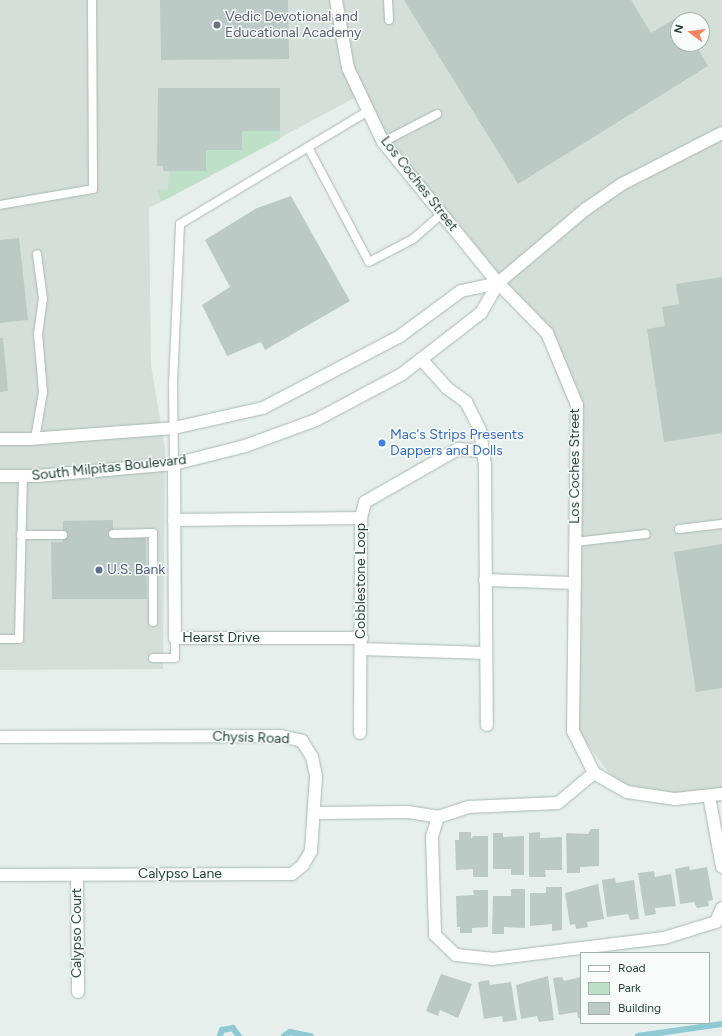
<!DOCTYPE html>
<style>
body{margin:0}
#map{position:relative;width:722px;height:1036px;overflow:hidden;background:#e6efeb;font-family:Figtree,sans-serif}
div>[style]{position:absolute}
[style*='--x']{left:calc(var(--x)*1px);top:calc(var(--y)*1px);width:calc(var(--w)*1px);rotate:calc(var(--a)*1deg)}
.built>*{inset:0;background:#d4dfda}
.green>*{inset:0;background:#bfe0c8}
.stream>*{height:5.5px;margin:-2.75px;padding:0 2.75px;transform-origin:2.75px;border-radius:2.75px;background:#8ec9d4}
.building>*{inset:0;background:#bbcac4}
.roads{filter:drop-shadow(0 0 1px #a8b8b2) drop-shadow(0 0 1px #a8b8b2)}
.lane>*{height:8px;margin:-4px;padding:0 4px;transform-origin:4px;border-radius:4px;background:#fff}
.street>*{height:12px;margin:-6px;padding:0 6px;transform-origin:6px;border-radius:6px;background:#fff}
.secondary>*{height:12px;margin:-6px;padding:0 6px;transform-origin:6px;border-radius:6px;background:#fff}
.dots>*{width:11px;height:11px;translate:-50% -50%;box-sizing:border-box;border:2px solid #f7fbf9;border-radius:50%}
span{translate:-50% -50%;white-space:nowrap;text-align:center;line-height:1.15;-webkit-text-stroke:3px #f7fbf9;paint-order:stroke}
.worship-label{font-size:14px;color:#5b616d}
.left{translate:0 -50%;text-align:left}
.street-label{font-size:14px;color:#24423a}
.shop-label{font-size:14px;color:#366cbe}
.service-label{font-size:14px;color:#4e5e75}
.legend{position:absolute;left:580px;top:952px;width:130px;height:72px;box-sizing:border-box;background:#f7fbf9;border:1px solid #a3b1ad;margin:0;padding:5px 7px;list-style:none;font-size:12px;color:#24423a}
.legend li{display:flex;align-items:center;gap:8px;height:20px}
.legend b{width:20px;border:1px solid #a3b1ad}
.north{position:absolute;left:670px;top:12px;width:40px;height:40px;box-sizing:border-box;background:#f7fbf9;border:1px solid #a3b1ad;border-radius:50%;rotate:285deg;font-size:11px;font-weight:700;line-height:16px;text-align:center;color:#24423a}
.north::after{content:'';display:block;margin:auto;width:14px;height:18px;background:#f4845f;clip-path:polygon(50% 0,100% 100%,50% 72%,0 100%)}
</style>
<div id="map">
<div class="built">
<div style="clip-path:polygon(evenodd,0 0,722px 0,722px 789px,629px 799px,577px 731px,570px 406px,540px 333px,356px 97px,149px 208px,151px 365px,165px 449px,163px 669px,0 670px,0 0,678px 20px,702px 20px,702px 44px,678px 44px,678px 20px)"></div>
</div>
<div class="green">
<div style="clip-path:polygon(242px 131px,280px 131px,280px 139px,161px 202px,157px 190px,168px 190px,169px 171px,206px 150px,242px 150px)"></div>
</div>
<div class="stream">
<div style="--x:220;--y:1036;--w:6;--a:-72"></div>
<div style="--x:222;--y:1030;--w:11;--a:-10"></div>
<div style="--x:233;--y:1028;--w:10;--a:53"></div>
<div style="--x:284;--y:1036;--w:7;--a:-34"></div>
<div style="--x:290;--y:1032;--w:21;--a:11"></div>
<div style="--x:638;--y:1036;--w:85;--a:-8.1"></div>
</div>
<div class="building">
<div style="clip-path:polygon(160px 0,288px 0,289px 59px,161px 60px)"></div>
<div style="clip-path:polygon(404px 0,631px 0,651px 33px,678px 17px,678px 44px,695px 44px,708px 66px,518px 184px)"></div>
<div style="clip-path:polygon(158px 88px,280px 88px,280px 131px,242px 131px,242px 150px,206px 150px,206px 171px,163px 171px,163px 166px,157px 166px)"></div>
<div style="clip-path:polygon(291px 196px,350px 301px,265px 350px,261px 342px,227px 356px,202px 305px,230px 287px,205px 240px,257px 208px)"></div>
<div style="clip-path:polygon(19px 238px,28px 320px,0 323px,0 240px)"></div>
<div style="clip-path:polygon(722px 277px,722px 433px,664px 442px,647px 329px,665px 326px,662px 307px,679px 304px,676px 284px)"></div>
<div style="clip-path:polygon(0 338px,3px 338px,8px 391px,0 392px)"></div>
<div style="clip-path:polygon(113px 520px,113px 538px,146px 538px,147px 599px,52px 599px,51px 542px,63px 542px,63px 521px)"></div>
<div style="clip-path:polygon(722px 544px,722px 688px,696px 692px,674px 552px)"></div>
<div style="clip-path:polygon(591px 829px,599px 829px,599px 866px,580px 867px,580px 873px,567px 873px,566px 833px,588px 834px)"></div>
<div style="clip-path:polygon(459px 832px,471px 832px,471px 839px,473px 836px,488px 836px,488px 877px,473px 877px,473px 869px,456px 870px,455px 840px,459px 840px)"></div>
<div style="clip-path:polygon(540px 832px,540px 838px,562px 837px,562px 870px,545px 870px,546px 877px,529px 877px,529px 833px)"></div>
<div style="clip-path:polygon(493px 833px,503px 833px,503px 837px,524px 836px,524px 875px,511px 875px,511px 869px,493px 869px)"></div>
<div style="clip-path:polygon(689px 866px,690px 870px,707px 867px,713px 900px,708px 901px,709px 906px,697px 908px,694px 902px,680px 904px,675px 869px)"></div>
<div style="clip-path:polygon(654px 871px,655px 877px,671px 874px,676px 906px,655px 908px,656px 914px,645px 916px,638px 873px)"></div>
<div style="clip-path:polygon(615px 878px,616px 883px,634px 880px,639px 919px,630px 920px,628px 914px,607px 917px,602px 880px)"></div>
<div style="clip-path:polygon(598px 884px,604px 919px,587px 922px,588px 927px,576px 929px,575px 924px,570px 925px,565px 893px)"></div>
<div style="clip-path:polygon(546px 887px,562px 887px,562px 930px,552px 931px,552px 924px,530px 926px,530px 893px,546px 893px)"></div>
<div style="clip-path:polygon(511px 889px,525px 889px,525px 928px,504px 927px,504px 934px,492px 934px,493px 896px,511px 896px)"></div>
<div style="clip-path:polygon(473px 890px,488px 890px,488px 927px,472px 928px,472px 933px,460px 933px,460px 927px,457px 927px,456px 896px,474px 895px)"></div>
<div style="clip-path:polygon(441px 974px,472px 984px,458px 1018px,440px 1010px,438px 1016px,426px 1011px)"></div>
<div style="clip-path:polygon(548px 976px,554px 1020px,539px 1022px,537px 1016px,521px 1019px,516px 985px)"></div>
<div style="clip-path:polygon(562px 977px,564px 981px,581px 977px,581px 1018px,578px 1018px,577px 1012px,559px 1015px,553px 978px)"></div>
<div style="clip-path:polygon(489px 980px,490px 985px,511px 982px,517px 1020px,503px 1022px,502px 1016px,484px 1019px,478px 982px)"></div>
</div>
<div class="roads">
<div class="lane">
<div style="--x:388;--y:0;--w:20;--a:87"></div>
<div style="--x:383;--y:142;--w:61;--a:-27.4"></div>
<div style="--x:308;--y:147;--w:130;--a:62.1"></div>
<div style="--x:369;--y:262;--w:50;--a:-27.6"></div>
<div style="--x:413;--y:239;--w:38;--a:-41"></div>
<div style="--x:0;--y:205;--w:94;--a:-9.8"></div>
<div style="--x:93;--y:189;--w:189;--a:-90.3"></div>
<div style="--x:35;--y:439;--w:48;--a:-80.3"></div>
<div style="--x:43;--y:392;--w:58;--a:-94.9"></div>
<div style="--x:38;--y:334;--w:35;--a:-82"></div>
<div style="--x:43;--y:299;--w:45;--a:-97.6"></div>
<div style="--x:174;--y:464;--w:79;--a:-90.7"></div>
<div style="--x:173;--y:385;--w:161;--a:-87.5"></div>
<div style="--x:180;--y:224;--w:219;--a:-31"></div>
<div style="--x:679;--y:529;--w:43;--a:-6.6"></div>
<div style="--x:113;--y:534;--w:40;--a:-1.4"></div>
<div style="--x:153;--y:533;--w:89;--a:90"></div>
<div style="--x:21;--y:535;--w:42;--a:0"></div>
<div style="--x:575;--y:542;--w:71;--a:-6.4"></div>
<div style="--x:0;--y:639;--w:19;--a:0"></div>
<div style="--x:19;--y:639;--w:163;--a:-88.6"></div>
<div style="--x:153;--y:658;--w:22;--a:0"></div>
<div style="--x:175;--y:658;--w:20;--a:-90"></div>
</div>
<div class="street">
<div style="--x:336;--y:0;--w:69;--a:80"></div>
<div style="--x:348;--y:68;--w:82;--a:64.7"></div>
<div style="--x:383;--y:142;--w:182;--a:50.8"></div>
<div style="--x:498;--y:283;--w:70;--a:45.6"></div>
<div style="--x:547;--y:333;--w:78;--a:67.4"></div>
<div style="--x:577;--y:405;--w:326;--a:90.7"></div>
<div style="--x:573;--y:731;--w:47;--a:63.4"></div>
<div style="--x:594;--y:773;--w:38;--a:30"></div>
<div style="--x:627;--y:792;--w:49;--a:8.3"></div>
<div style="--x:675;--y:799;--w:47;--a:-6.1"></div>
<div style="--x:421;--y:359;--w:39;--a:48"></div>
<div style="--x:447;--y:388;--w:24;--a:36"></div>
<div style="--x:466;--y:402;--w:31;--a:63"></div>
<div style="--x:480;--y:430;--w:34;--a:82"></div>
<div style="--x:485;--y:464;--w:261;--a:89.6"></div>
<div style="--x:174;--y:464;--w:174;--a:89.7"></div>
<div style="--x:175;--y:638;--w:187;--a:0"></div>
<div style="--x:174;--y:520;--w:187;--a:-0.6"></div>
<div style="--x:485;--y:580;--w:89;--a:1.9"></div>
<div style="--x:362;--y:649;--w:124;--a:1.8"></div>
<div style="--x:360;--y:733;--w:215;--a:-89.7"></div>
<div style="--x:361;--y:518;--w:16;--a:-76"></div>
<div style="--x:365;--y:502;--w:107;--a:-29.7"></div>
<div style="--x:458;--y:449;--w:25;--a:5"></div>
<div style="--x:0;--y:737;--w:281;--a:-0.2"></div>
<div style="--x:281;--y:736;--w:22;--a:13"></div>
<div style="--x:302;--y:741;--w:19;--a:58"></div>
<div style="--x:312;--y:757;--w:19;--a:78"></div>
<div style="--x:316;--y:776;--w:75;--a:93.8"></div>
<div style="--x:311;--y:851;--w:16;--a:120"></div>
<div style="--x:303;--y:865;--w:14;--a:141"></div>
<div style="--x:292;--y:874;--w:292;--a:179.8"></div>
<div style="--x:709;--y:796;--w:72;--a:79.6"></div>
<div style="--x:316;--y:813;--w:92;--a:-0.6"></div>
<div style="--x:408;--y:812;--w:30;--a:9"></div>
<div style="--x:438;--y:817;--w:33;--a:-18"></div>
<div style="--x:469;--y:807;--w:89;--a:-2.6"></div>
<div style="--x:558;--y:803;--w:47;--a:-39.8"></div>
<div style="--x:438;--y:817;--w:21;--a:107"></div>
<div style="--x:432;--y:837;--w:98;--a:88.2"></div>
<div style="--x:435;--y:935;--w:29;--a:44"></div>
<div style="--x:456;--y:955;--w:36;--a:6"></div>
<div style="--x:492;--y:959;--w:173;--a:-7"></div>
<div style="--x:664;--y:938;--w:54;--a:-17.1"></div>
<div style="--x:716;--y:922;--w:15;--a:-67"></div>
<div style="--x:77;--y:875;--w:117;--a:89.5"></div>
</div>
<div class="secondary">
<div style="--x:0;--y:439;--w:29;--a:0"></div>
<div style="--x:29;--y:439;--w:145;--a:-4.3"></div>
<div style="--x:174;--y:428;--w:91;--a:-12.7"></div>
<div style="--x:263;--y:408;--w:155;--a:-27.7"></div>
<div style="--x:400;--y:336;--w:76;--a:-36.4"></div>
<div style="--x:461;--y:291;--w:38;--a:-12"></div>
<div style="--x:0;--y:476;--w:37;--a:0"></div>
<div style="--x:37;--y:476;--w:138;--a:-5"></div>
<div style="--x:174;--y:464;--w:73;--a:-14.2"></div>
<div style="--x:245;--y:446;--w:76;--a:-20.1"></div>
<div style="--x:316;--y:420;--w:98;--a:-28.1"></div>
<div style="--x:402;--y:374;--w:100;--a:-37.7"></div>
<div style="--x:481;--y:313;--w:34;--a:-60"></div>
<div style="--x:498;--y:283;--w:115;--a:-40.1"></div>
<div style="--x:586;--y:209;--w:44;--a:-34.8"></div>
<div style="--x:622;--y:184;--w:112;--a:-27"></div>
</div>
</div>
<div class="dots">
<div style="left:217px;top:25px;background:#6b7280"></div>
<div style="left:382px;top:443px;background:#3f7fe0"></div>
<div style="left:99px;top:570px;background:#5c6f8a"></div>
</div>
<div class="worship-label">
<span class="left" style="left:225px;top:25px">Vedic Devotional and<br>Educational Academy</span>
</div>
<div class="street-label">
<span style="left:419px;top:184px;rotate:52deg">Los Coches Street</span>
<span style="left:575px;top:466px;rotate:-90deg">Los Coches Street</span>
<span style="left:109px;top:468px;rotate:-6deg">South Milpitas Boulevard</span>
<span style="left:361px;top:581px;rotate:-90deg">Cobblestone Loop</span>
<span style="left:221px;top:638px">Hearst Drive</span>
<span style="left:251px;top:738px;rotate:2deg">Chysis Road</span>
<span style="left:180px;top:874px">Calypso Lane</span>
<span style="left:77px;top:933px;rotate:-90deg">Calypso Court</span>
</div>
<div class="shop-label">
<span class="left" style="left:390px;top:443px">Mac's Strips Presents<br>Dappers and Dolls</span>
</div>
<div class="service-label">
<span class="left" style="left:107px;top:570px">U.S. Bank</span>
</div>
<ul class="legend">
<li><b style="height:5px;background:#fff"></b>Road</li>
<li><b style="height:11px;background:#bfe0c8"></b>Park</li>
<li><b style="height:11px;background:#bbcac4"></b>Building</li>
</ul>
<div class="north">N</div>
</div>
